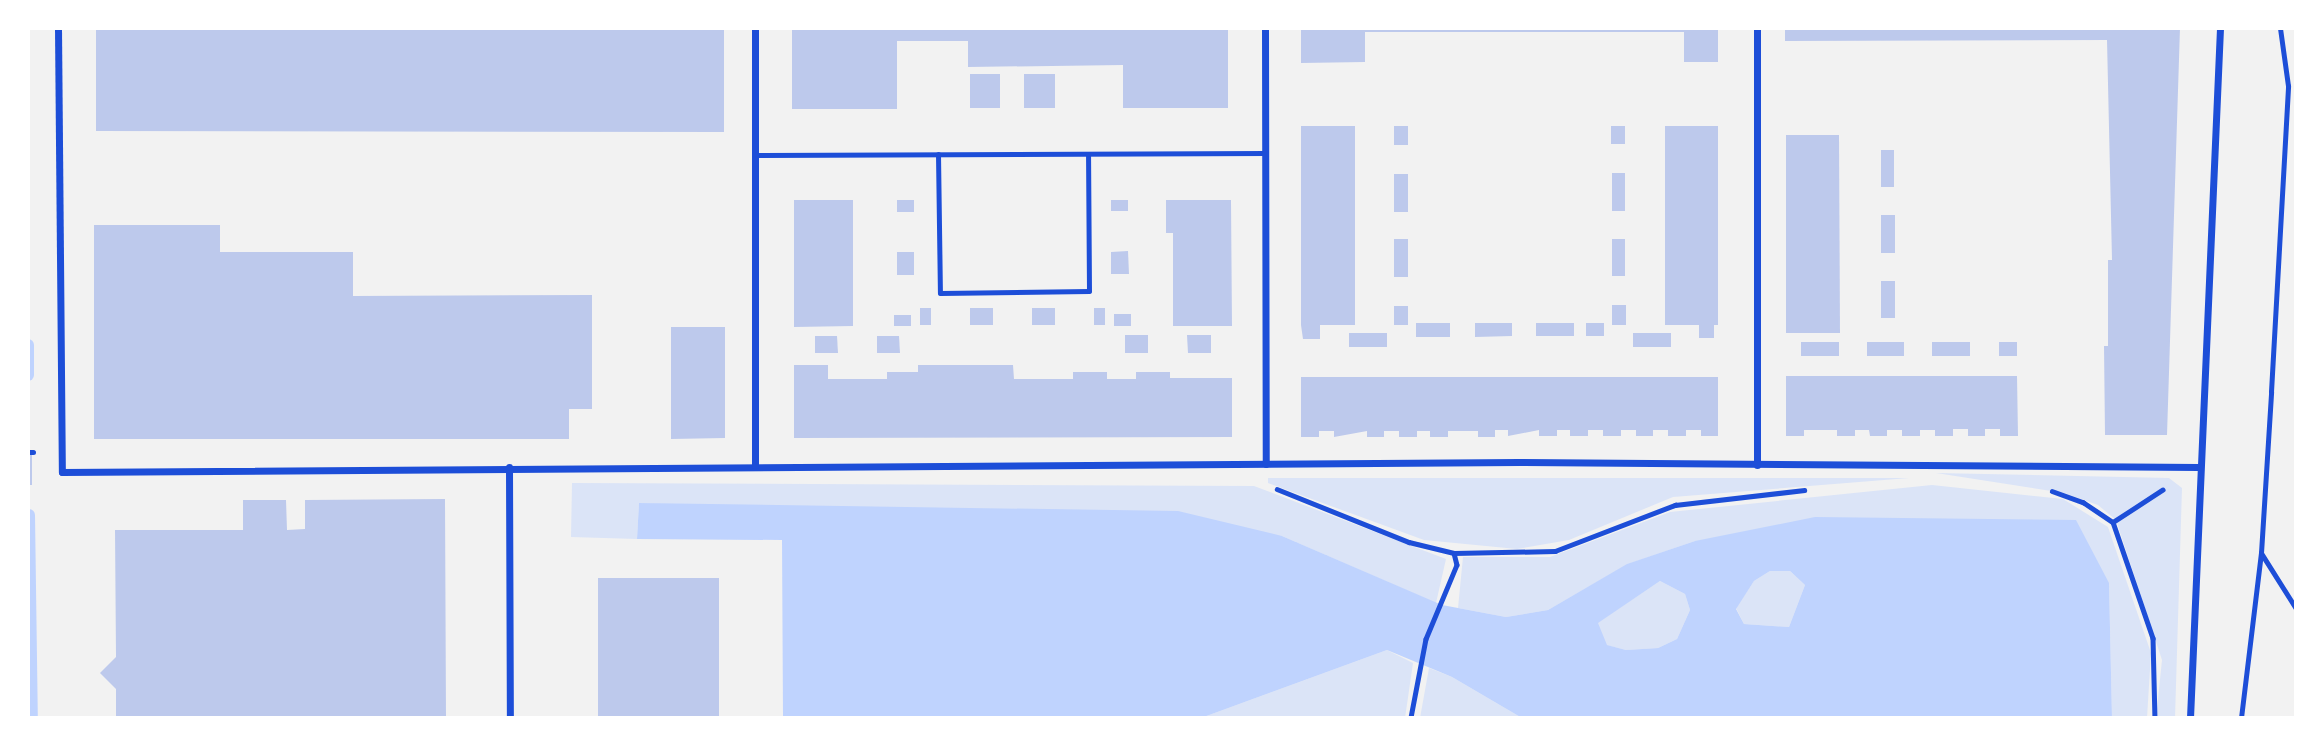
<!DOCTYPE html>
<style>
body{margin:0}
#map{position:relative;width:2324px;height:746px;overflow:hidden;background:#f2f2f2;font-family:Georgia,serif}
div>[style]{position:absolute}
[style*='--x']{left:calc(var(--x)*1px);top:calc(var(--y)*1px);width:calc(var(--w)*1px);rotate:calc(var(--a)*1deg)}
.green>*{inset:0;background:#dbe4f7}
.water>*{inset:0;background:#bfd3fe}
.stream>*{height:12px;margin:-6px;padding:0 6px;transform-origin:6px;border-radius:6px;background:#bfd3fe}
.building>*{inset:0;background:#bdc9ec}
.path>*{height:4.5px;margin:-2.25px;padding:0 2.25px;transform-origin:2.25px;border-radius:2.25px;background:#1d4ed8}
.service>*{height:5px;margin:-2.5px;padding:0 2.5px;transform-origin:2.5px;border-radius:2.5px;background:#1d4ed8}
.minor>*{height:7px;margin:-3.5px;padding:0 3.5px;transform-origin:3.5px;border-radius:3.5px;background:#1d4ed8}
span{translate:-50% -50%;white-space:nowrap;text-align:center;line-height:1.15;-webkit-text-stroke:7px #fff;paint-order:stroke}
.frame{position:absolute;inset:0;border:30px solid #fff;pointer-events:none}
</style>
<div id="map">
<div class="green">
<div style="clip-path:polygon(1936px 473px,2169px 478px,2182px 488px,2175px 718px,2156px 718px,2162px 660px,2116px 520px,2098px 505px,2064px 493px)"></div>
<div style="clip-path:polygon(1268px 478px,1909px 478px,1673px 497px,1569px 540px,1517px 549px,1424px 540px,1268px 483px)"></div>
<div style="clip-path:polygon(572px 483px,1254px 486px,1446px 559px,1436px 603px,1282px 536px,639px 503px,637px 539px,571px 537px)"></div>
<div style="clip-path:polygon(1932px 485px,2063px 499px,2108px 527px,2151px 653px,2147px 718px,2112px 718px,2109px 583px,1695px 541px,1628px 564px,1548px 610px,1506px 617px,1458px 608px,1463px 557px,1550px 557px,1670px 512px)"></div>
<div style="clip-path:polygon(1770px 571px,1790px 571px,1805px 585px,1789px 627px,1744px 624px,1736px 608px,1754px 581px)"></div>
<div style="clip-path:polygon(1660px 581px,1685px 594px,1690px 610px,1677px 639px,1658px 648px,1626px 650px,1606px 645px,1597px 623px)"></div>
<div style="clip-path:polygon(1387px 650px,1413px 663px,1405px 718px,1201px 718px)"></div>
<div style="clip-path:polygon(1429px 668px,1452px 677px,1522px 718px,1420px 718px)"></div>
</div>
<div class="water">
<div style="clip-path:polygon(evenodd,639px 503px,1178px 511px,1282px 536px,1442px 605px,1506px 617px,1548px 610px,1627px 564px,1695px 541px,1815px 517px,2076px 520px,2109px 583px,2112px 718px,1522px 718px,1452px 677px,1387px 650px,1201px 718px,783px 718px,782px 540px,637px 539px,639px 503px,1770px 571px,1790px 571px,1805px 585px,1789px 627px,1744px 624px,1736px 609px,1754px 581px,1770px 571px,639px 503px,1660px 581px,1685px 594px,1690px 610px,1677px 639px,1658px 648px,1626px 650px,1607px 645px,1598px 623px,1660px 581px)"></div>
</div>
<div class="stream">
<div style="--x:28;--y:345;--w:30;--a:90"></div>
<div style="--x:29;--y:515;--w:203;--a:89.2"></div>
</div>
<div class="building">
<div style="clip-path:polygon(96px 28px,724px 28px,724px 132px,96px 131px)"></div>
<div style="clip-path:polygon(792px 28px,1228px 28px,1228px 108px,1123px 108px,1123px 65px,968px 67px,968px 41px,897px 41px,897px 109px,792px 109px)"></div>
<div style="clip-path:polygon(1301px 28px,1718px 28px,1718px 62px,1684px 62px,1684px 32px,1365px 32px,1365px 62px,1301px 63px)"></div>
<div style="clip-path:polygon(1785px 28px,2180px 28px,2167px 435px,2105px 435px,2104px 346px,2108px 346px,2108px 260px,2112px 260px,2107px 40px,1785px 41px)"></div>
<div style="clip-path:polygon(970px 74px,1000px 74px,1000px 108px,970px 108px)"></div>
<div style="clip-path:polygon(1024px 74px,1055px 74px,1055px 108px,1024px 108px)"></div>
<div style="clip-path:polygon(1301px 126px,1355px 126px,1355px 325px,1320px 325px,1320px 339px,1303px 339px,1301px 325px)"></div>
<div style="clip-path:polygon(1394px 126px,1408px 126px,1408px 145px,1394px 145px)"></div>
<div style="clip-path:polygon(1611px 126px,1625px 126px,1625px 144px,1611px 144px)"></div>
<div style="clip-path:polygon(1665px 126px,1718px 126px,1718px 325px,1714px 325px,1714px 338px,1699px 338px,1699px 325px,1665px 325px)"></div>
<div style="clip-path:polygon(1786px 135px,1839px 135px,1840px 333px,1786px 333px)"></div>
<div style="clip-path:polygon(1881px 150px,1894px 150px,1894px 187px,1881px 187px)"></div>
<div style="clip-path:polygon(1612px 173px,1625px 173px,1625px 211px,1612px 211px)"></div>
<div style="clip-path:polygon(1394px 174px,1408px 174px,1408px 212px,1394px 212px)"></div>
<div style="clip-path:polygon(794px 200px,853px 200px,853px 326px,794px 327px)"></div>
<div style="clip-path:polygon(897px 200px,914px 200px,914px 212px,897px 212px)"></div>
<div style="clip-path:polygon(1111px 200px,1128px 200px,1128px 211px,1111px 211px)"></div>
<div style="clip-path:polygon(1166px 200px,1231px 200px,1232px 326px,1173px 326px,1173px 233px,1166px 233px)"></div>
<div style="clip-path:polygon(1881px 215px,1895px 215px,1895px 253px,1881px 253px)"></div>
<div style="clip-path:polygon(94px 225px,220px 225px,220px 252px,353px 252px,353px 296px,592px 295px,592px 409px,569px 409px,569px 439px,94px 439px)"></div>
<div style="clip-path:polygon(1394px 239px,1408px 239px,1408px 277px,1394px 277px)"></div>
<div style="clip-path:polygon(1612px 239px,1625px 239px,1625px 276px,1612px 276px)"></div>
<div style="clip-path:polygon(1128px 251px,1129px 274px,1111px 274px,1111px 252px)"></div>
<div style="clip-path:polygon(897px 252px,914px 252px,914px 275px,897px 275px)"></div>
<div style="clip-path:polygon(1881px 281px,1895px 281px,1895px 318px,1881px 318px)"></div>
<div style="clip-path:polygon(1612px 305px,1626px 305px,1626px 325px,1612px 325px)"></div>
<div style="clip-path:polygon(1394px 306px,1408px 306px,1408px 325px,1394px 325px)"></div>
<div style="clip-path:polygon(920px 308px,931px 308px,931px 325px,920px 325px)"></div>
<div style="clip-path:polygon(970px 308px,993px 308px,993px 325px,970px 325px)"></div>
<div style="clip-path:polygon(1032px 308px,1055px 308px,1055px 325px,1032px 325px)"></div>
<div style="clip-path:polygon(1094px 308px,1105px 308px,1105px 325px,1094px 325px)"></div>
<div style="clip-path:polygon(1114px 314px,1131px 314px,1131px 326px,1114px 326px)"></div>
<div style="clip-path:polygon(894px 315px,911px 315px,911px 326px,894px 326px)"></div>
<div style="clip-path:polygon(1416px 323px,1450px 323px,1450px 337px,1416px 337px)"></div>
<div style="clip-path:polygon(1475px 323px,1512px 323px,1512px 336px,1475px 337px)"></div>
<div style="clip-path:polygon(1536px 323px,1574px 323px,1574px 336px,1536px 336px)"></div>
<div style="clip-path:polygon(1586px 323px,1604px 323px,1604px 336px,1586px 336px)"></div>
<div style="clip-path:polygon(671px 327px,725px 327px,725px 438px,671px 439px)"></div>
<div style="clip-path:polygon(1349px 333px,1387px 333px,1387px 347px,1349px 347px)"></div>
<div style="clip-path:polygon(1633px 333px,1671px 333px,1671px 347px,1633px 347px)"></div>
<div style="clip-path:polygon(1125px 335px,1148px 335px,1148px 353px,1125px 353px)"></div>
<div style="clip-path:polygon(1187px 335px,1211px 335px,1211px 353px,1188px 353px)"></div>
<div style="clip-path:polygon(815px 336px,837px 336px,838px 353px,815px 353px)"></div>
<div style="clip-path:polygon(877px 336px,899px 336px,900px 353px,877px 353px)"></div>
<div style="clip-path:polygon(1801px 342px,1839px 342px,1839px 356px,1801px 356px)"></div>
<div style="clip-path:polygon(1867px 342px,1904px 342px,1904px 356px,1867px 356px)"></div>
<div style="clip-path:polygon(1932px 342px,1970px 342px,1970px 356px,1932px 356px)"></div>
<div style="clip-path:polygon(1999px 342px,2017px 342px,2017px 356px,1999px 356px)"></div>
<div style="clip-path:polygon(794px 365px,828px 365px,828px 379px,887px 379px,887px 372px,918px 372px,918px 365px,1013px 365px,1014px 379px,1073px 379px,1073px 372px,1107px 372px,1107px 379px,1136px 379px,1136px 372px,1170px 372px,1170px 378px,1232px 378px,1232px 437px,794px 438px)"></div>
<div style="clip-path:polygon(1786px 376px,2017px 376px,2018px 436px,2000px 436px,2000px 429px,1985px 429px,1985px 436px,1968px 436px,1968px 429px,1953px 429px,1953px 436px,1935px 436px,1935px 430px,1920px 430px,1920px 436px,1902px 436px,1902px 430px,1887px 430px,1887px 436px,1870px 436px,1869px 430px,1855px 430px,1855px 436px,1837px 436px,1837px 430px,1804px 430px,1804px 436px,1786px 436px)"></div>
<div style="clip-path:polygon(1301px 377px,1718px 377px,1718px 436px,1701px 436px,1701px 430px,1686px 430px,1686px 436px,1668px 436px,1668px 430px,1653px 430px,1653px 436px,1636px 436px,1636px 430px,1621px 430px,1621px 436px,1603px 436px,1603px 430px,1588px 430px,1588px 436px,1570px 436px,1570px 430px,1557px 430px,1557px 436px,1539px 436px,1539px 430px,1508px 436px,1508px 430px,1495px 430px,1495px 437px,1478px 437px,1478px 431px,1448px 431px,1448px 437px,1430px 437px,1430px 431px,1417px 431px,1417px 437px,1399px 437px,1399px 431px,1384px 431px,1384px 437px,1367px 437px,1367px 431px,1334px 437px,1334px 431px,1319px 431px,1319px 437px,1301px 437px)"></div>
<div style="clip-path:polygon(28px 453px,32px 453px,32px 485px,28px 485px)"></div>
<div style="clip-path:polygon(445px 499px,446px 718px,116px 718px,116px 689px,100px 673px,116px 657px,115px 530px,243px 530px,243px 500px,286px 500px,287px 530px,305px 529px,305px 500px)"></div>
<div style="clip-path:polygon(598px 578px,719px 578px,719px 716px,598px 718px)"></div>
</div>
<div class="path">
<div style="--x:1277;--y:489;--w:142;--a:21.9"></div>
<div style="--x:1409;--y:542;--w:46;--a:13.7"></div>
<div style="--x:1454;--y:553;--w:12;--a:76"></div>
<div style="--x:1457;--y:565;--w:80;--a:112.7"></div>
<div style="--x:1426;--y:639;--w:80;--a:100.8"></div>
<div style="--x:2052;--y:491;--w:33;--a:20"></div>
<div style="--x:2083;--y:502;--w:36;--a:34"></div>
<div style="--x:2113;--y:522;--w:123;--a:71"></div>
<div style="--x:2153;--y:638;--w:80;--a:88.6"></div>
<div style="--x:2113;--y:522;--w:59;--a:-33.1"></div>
<div style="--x:1454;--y:553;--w:101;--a:-1.1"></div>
<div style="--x:1555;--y:551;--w:129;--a:-21"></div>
<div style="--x:1675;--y:505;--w:130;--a:-6.6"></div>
<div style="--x:2262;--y:554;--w:64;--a:57.8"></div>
<div style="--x:2241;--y:718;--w:166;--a:-83.1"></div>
<div style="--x:2261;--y:553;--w:161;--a:-86.4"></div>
<div style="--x:2271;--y:392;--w:306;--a:-86.8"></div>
<div style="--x:2288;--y:86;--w:59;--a:-97.9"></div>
</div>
<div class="service">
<div style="--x:938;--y:154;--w:139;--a:89.2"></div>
<div style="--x:940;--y:293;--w:149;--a:-0.8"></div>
<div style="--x:1089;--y:291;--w:137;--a:-90.4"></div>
<div style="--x:755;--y:155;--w:511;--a:-0.22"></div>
<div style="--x:28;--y:452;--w:5;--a:0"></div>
</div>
<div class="minor">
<div style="--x:58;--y:28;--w:444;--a:89.5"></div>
<div style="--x:62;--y:472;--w:1457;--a:-0.39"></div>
<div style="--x:1519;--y:462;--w:679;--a:0.42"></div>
<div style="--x:755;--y:28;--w:437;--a:90"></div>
<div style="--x:1265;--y:28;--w:436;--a:89.9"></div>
<div style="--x:1757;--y:28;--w:437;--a:90"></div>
<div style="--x:509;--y:467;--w:251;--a:89.8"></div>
<div style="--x:2190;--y:718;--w:691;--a:-87.51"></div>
</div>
<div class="frame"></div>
</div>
